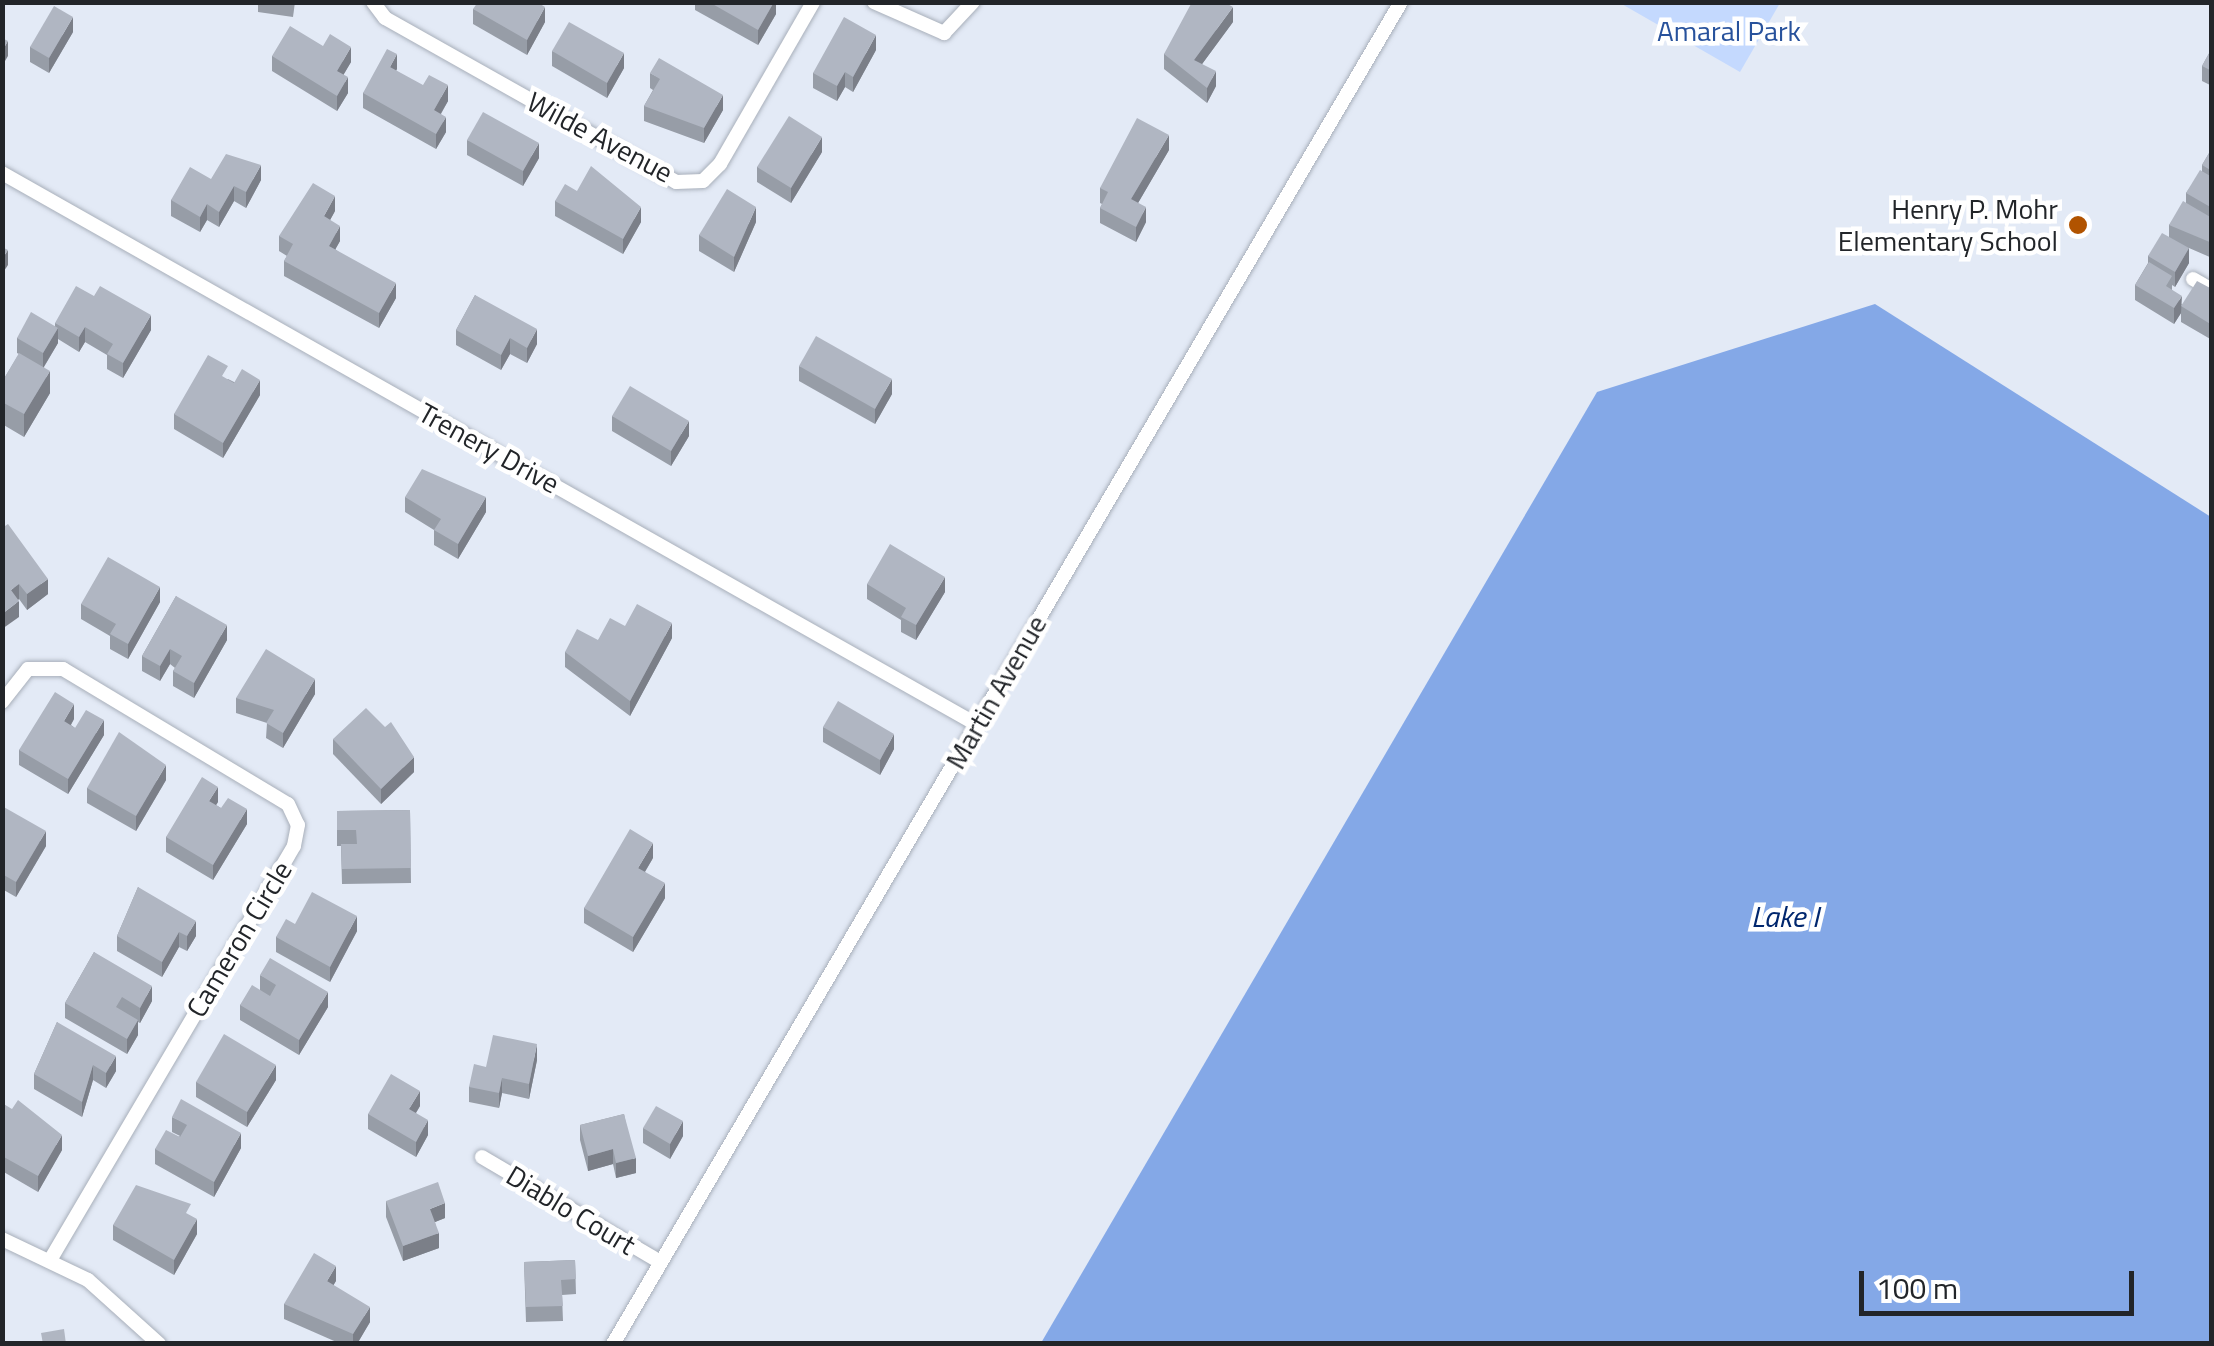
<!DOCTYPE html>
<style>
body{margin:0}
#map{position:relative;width:2214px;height:1346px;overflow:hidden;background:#e3eaf6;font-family:"Titillium Web",sans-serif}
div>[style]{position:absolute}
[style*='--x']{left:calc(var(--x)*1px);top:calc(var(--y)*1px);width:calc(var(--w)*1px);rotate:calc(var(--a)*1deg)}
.green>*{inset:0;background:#c4d9fe}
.water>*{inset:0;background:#84a8e7}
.roads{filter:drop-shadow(0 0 2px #a8afba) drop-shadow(0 0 2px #a8afba)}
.street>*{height:14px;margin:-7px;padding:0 7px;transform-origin:7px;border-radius:7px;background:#fff}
.wall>*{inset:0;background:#979da7}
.shaded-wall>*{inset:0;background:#7b7f88}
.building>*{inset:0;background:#b0b6c2}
.dots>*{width:28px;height:28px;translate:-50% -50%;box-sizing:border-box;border:5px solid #fff;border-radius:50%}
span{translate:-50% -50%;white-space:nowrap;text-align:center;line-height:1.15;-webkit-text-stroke:9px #fff;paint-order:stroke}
.park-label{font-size:28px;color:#28529c}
.street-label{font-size:28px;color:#222529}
.poi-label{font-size:28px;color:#222529}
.right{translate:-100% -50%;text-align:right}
.water-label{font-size:30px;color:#01276e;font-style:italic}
.frame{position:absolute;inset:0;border:5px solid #222529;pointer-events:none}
.scale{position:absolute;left:1859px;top:1271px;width:275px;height:45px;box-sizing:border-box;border:5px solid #222529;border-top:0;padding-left:12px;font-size:30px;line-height:35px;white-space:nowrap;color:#222529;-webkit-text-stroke:8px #fff;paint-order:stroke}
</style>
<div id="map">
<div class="green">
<div style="clip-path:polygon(1620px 3px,1780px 3px,1740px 72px)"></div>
</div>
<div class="water">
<div style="clip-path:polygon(1875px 304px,2211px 517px,2211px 1343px,1041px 1343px,1597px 392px)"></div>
</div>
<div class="roads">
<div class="street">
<div style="--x:373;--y:2;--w:20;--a:53"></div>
<div style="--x:385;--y:18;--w:334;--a:29.4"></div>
<div style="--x:676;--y:182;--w:27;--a:-2"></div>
<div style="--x:703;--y:181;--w:24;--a:-45"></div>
<div style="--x:720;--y:164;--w:187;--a:-60.1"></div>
<div style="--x:874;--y:2;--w:77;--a:23.9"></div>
<div style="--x:944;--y:33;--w:42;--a:-46.9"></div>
<div style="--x:2;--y:173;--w:1119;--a:29.5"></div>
<div style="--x:2193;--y:279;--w:22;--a:30"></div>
<div style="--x:2;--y:702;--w:42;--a:-51.8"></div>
<div style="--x:28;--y:669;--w:35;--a:0"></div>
<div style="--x:63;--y:669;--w:262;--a:31"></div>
<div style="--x:288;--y:804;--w:23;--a:65"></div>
<div style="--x:298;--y:825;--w:21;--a:101"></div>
<div style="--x:294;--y:846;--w:481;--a:120.5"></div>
<div style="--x:482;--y:1157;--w:207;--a:30.5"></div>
<div style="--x:2;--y:1239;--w:95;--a:25.5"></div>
<div style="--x:88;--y:1280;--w:96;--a:42"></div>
<div style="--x:613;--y:1344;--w:1556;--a:-59.58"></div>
</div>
</div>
<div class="wall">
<div style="clip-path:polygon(258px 2px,295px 2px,293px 17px,258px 12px)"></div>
<div style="clip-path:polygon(695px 2px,776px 2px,776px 14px,758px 45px,695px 10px)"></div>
<div style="clip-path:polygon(473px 9px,545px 22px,527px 55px,473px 24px)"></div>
<div style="clip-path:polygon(1233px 22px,1202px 64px,1216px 86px,1207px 103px,1164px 69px,1164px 54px)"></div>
<div style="clip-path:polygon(73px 32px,49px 73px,30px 62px,30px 47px)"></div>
<div style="clip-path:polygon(2212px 48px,2212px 86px,2202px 81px,2202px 66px)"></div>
<div style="clip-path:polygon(876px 50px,853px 92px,845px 87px,837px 101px,813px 88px,813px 73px)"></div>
<div style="clip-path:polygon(552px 51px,624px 68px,607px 98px,552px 66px)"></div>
<div style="clip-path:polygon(272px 56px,351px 62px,343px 75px,348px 93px,337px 111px,272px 71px)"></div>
<div style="clip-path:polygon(397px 69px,396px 71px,448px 101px,441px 114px,446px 132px,436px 149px,363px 108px,363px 93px)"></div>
<div style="clip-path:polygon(650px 73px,723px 110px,704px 143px,644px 121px,644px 106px,653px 90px,650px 88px)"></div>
<div style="clip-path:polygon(467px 140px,539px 158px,523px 186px,467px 155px)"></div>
<div style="clip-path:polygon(2212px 148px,2212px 258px,2189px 248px,2189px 263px,2175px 287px,2172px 285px,2172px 290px,2182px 305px,2212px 289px,2212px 340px,2181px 322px,2181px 313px,2174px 324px,2135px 300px,2135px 285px,2148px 263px,2148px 256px,2169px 237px,2169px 225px,2186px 203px,2186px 193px,2202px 171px,2202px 165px)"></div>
<div style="clip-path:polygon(1169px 150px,1138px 203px,1146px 222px,1136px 242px,1100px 223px,1100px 208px,1102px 204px,1100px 203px,1100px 188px)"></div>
<div style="clip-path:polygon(822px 152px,791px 203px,757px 182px,757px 167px)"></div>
<div style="clip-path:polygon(211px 179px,261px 180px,246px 208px,234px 201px,219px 227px,207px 220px,200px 232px,171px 216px,171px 200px)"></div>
<div style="clip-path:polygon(577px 191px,641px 222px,623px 254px,555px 216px,555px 201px)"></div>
<div style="clip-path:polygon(335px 211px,330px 220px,340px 241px,335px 249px,396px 298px,379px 328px,284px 276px,284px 261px,287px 256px,279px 251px,279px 236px)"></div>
<div style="clip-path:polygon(756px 222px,734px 272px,699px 251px,699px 235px)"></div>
<div style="clip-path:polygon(475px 295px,537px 344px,527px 363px,510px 354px,501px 370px,456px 345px,456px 330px)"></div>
<div style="clip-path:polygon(55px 323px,151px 330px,123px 378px,107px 369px,107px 355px,85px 342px,79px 352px,58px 339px,58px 343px,44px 367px,50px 393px,24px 437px,2px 424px,2px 382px,19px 354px,17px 353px,17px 338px,55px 326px)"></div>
<div style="clip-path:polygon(799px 366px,892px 394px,875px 424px,799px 381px)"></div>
<div style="clip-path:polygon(228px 379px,260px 395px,223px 458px,174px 429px,174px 414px)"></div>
<div style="clip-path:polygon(612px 416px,689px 436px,671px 466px,612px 431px)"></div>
<div style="clip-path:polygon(405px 497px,486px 512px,458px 559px,434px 545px,434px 530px,405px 512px)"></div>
<div style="clip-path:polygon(2px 528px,48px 594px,27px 610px,19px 599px,18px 600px,19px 617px)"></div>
<div style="clip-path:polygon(867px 584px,945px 592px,916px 640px,901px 632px,901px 620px,867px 599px)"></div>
<div style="clip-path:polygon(176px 596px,227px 640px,194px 698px,173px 686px,173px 671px,175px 668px,170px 664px,160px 681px,142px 671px,142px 656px)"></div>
<div style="clip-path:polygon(160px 602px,128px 659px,110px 649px,110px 636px,81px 619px,81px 604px)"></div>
<div style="clip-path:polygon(625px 626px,672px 638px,630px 716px,565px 667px,565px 652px,598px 640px)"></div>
<div style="clip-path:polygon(315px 694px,283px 748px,266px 738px,267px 723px,236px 713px,236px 698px)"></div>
<div style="clip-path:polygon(74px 719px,71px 725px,75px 728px,104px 735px,68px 794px,19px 765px,19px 750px)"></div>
<div style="clip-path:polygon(823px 727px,894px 749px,880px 775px,823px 742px)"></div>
<div style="clip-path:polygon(333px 739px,414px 772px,381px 804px,333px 754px)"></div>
<div style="clip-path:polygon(166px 780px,136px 831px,87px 803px,87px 788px)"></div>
<div style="clip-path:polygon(218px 802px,216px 805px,247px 824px,213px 880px,166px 852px,166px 837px)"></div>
<div style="clip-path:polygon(2px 806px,46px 846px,16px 897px,2px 889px)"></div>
<div style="clip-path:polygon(410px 810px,411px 883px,342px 884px,341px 846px,337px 846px,337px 811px)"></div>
<div style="clip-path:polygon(653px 858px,645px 872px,665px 898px,633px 952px,584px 923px,584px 908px)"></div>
<div style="clip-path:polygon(138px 887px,196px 936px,187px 951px,179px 947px,162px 977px,117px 951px,117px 936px)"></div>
<div style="clip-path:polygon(295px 924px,357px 931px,330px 982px,276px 952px,276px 937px)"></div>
<div style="clip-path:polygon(94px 952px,152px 1001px,140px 1023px,138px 1022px,138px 1035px,127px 1054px,65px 1018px,65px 1003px)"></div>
<div style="clip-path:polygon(260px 975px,328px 1007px,299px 1055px,240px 1020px,240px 1005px,260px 990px)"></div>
<div style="clip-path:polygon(57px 1022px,116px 1071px,106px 1088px,93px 1080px,82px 1117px,34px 1089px,34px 1074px)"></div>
<div style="clip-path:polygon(537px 1060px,529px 1099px,502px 1093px,499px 1108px,469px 1102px,469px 1087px,486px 1067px)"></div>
<div style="clip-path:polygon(276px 1080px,247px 1127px,196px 1097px,196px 1082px)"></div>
<div style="clip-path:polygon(2px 1103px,62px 1150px,38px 1192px,2px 1171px)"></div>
<div style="clip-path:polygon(420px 1106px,416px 1113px,428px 1135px,416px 1157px,368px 1129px,368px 1114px)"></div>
<div style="clip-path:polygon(624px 1114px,636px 1173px,616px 1178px,613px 1164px,588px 1171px,580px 1140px,580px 1125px)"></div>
<div style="clip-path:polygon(172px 1117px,241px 1148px,214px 1197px,155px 1164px,155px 1149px,180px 1136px,172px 1132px)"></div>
<div style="clip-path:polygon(643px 1128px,683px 1136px,670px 1159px,643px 1143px)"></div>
<div style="clip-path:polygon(386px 1201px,445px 1218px,435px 1222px,439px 1248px,403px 1261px,386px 1217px)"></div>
<div style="clip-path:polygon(191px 1216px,197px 1234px,174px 1275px,113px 1240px,113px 1225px)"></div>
<div style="clip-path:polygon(575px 1260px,576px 1294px,562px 1295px,563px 1321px,526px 1322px,524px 1262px)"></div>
<div style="clip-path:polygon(336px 1281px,333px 1285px,370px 1322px,357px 1344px,341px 1344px,284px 1319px,284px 1304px)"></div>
</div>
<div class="shaded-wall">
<div style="clip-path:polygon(774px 2px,776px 2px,776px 14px,758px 45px,758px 30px)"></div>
<div style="clip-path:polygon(545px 7px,545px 22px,527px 55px,527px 40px)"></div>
<div style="clip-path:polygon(1233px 7px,1233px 22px,1194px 75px,1194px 60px)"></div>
<div style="clip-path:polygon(73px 17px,73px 32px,49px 73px,49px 58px)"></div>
<div style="clip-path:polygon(876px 35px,876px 50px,853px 92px,853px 77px)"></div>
<div style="clip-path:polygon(8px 41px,8px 56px,2px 66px,2px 51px)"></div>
<div style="clip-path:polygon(351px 47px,351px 62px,337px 86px,337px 71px)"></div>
<div style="clip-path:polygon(624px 53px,624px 68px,607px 98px,607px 83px)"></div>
<div style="clip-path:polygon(397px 54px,397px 69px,390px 82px,390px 67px)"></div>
<div style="clip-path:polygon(1216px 71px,1216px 86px,1207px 103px,1207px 88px)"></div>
<div style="clip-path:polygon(845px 72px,845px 87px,837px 101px,837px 86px)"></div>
<div style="clip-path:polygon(348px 77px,348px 93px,337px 111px,337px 96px)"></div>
<div style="clip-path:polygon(448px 85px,448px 101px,434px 125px,434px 110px)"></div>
<div style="clip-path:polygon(723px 95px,723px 110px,704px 143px,704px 128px)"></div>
<div style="clip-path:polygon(446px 117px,446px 132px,436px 149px,436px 134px)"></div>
<div style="clip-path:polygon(1169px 135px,1169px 150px,1131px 215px,1131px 199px)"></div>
<div style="clip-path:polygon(822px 137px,822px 152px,791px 203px,791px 188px)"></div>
<div style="clip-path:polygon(539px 143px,539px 158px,523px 186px,523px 171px)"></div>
<div style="clip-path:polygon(261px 165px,261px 180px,246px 208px,246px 192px)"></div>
<div style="clip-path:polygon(234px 186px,234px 201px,219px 227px,219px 212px)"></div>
<div style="clip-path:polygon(335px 196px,335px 211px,324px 231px,324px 216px)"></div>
<div style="clip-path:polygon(207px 204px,207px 220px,200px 232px,200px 217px)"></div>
<div style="clip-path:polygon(641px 207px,641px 222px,623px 254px,623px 239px)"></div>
<div style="clip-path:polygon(756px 207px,756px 222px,734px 272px,734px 257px)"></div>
<div style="clip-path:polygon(1146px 207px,1146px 222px,1136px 242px,1136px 227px)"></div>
<div style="clip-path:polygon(340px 226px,340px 241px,329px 261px,329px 246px)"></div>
<div style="clip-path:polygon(2189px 248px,2189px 263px,2175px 287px,2175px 272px)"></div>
<div style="clip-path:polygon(8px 250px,8px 265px,2px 274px,2px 259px)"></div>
<div style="clip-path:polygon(396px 283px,396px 298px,379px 328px,379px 313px)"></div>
<div style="clip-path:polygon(2182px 296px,2181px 313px,2174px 324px,2174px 308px)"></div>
<div style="clip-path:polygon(151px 315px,151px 330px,123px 378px,123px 363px)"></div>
<div style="clip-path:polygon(85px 327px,85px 342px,79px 352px,79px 337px)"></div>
<div style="clip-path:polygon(58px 328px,58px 343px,43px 368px,43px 353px)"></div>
<div style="clip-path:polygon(537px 329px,537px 344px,527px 363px,527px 348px)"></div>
<div style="clip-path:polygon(510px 338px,510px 354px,501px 370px,501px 355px)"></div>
<div style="clip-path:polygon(50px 371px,50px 393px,24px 437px,24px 414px)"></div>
<div style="clip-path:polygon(892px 379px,892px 394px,875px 424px,875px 409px)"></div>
<div style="clip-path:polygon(260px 380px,260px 395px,223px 458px,223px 443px)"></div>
<div style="clip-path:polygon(689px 421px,689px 436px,671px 466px,671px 451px)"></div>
<div style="clip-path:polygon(486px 497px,486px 512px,458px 559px,458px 544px)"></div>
<div style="clip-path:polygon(945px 577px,945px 592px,916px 640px,916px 625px)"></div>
<div style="clip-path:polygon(48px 579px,48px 594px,27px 610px,27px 594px)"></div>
<div style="clip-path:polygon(19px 584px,19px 599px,11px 605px,11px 590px)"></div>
<div style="clip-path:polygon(160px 587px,160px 602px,128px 659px,128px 644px)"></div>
<div style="clip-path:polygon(19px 601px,19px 617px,2px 629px,2px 614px)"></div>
<div style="clip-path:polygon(672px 623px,672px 638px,630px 716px,630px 701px)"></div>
<div style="clip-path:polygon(227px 625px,227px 640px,194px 698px,194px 683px)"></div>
<div style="clip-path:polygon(170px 649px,170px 664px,160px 681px,160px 666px)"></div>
<div style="clip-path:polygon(315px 679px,315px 694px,283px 748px,283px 733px)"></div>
<div style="clip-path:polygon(74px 704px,74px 719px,64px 736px,64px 721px)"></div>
<div style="clip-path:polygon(104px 720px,104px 735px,68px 794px,68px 779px)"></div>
<div style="clip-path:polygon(894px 734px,894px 749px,880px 775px,880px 760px)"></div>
<div style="clip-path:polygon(414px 757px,414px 772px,381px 804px,381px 789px)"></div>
<div style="clip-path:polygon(166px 765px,166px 780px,136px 831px,136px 816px)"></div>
<div style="clip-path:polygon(218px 787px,218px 802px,209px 816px,209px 801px)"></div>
<div style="clip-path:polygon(247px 809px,247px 824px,213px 880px,213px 865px)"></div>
<div style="clip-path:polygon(46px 831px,46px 846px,16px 897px,16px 882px)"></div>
<div style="clip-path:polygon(653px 843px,653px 858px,638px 883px,638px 868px)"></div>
<div style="clip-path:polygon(665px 883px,665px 898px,633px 952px,633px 937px)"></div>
<div style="clip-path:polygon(357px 916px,357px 931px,330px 982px,330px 967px)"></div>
<div style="clip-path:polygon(196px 921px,196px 936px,187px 951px,187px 936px)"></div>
<div style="clip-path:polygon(179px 932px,179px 947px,162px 977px,162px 962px)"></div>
<div style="clip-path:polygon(152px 986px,152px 1001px,140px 1023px,140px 1008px)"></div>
<div style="clip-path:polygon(328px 992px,328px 1007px,299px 1055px,299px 1040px)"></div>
<div style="clip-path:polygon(138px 1020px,138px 1035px,127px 1054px,127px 1039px)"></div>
<div style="clip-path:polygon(537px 1044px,537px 1060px,529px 1099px,529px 1084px)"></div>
<div style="clip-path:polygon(116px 1056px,116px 1071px,106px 1088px,106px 1073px)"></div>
<div style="clip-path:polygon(93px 1065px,93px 1080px,82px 1117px,82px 1102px)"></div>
<div style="clip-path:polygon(276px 1065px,276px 1080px,247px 1127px,247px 1112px)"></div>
<div style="clip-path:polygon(502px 1078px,502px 1093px,499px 1108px,499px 1093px)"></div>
<div style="clip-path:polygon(420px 1091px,420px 1106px,409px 1124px,409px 1109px)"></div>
<div style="clip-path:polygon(428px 1120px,428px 1135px,416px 1157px,416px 1142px)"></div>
<div style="clip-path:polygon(683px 1121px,683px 1136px,670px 1159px,670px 1144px)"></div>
<div style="clip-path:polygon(241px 1133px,241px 1148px,214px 1197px,214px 1182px)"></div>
<div style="clip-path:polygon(62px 1135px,62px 1150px,38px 1192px,38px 1176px)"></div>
<div style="clip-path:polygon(613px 1149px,613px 1164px,588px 1171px,588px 1156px)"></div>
<div style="clip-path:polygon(636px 1158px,636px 1173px,616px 1178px,616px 1163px)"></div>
<div style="clip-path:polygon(445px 1203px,445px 1218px,430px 1224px,430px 1209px)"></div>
<div style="clip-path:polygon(197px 1219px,197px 1234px,174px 1275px,174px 1260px)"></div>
<div style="clip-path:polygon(439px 1233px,439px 1248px,403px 1261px,403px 1246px)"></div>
<div style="clip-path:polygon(336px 1266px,336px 1281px,327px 1296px,327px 1281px)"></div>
<div style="clip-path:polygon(370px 1307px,370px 1322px,357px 1344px,353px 1344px,353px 1334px)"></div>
</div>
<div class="building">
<div style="clip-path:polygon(478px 2px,537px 2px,545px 7px,527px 40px,473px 9px)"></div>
<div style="clip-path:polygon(709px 2px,774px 2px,758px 30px)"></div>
<div style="clip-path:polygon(1192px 2px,1224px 2px,1233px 7px,1194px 60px,1216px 71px,1207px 88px,1164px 54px)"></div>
<div style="clip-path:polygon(54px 6px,73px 17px,49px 58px,30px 47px)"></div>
<div style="clip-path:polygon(844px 17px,876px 35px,853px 77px,845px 72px,837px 86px,813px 73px)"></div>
<div style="clip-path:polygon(569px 22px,624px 53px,607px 83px,552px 51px)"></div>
<div style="clip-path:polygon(290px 26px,323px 46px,330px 34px,351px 47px,337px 71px,348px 77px,337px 96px,272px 56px)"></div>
<div style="clip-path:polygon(2px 38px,8px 41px,2px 51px)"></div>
<div style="clip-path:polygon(2212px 48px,2212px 71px,2202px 66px)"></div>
<div style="clip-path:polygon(387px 49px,397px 54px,390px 67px,423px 85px,429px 75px,448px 85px,434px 110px,446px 117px,436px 134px,363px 93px)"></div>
<div style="clip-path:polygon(659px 58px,723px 95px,704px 128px,644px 106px,660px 79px,650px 73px)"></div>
<div style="clip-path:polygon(483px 112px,539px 143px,523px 171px,467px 140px)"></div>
<div style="clip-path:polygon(789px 116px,822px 137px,791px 188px,757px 167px)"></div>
<div style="clip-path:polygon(1137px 118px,1169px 135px,1131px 199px,1146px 207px,1136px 227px,1100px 208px,1108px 192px,1100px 188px)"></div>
<div style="clip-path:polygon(2212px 148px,2212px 171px,2202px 165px)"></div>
<div style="clip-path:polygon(226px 154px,261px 165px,246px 192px,234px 186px,219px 212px,207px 204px,200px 217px,171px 200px,190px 167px,211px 179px)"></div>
<div style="clip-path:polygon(591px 166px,641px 207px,623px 239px,555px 201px,565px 184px,577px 191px)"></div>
<div style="clip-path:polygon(2200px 170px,2212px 177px,2212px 208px,2186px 193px)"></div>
<div style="clip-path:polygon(313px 183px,335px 196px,324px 216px,340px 226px,329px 246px,396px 283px,379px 313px,284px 261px,293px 244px,279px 236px)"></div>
<div style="clip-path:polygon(727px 189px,756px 207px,734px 257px,699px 235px)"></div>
<div style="clip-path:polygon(2183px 201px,2212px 218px,2212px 243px,2169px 225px)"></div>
<div style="clip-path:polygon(2162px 233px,2189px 248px,2175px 272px,2148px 256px)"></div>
<div style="clip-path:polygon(2px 247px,8px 250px,2px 259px)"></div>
<div style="clip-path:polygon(2149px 262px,2172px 276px,2166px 286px,2182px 296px,2174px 308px,2135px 285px)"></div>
<div style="clip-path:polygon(2197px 281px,2212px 289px,2212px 325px,2181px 306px)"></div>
<div style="clip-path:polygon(76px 286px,94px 296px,100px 286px,151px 315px,123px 363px,107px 354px,113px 344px,85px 327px,79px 337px,55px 323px)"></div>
<div style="clip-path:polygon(475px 295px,537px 329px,527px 348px,510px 338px,501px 355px,456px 330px)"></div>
<div style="clip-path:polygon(31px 312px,58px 328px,43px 353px,17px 338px)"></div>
<div style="clip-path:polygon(816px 336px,892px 379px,875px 409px,799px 366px)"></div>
<div style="clip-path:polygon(19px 353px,50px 371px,24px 414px,2px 402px,2px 382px)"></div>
<div style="clip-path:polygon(208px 355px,228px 366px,222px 376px,234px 383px,242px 369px,260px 380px,223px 443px,174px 414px)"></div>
<div style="clip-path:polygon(630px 386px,689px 421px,671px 451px,612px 416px)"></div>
<div style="clip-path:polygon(422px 469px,486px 497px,458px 544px,434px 530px,441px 519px,405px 497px)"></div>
<div style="clip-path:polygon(8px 524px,48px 579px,27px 594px,19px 584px,11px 590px,19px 601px,2px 614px,2px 528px)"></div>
<div style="clip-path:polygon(890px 544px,945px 577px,916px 625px,901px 617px,906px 608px,867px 584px)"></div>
<div style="clip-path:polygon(108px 557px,160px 587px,128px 644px,110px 634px,116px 624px,81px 604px)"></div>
<div style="clip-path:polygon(176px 596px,227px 625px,194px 683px,173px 671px,182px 656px,170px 649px,160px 666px,142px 656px)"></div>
<div style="clip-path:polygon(637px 604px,672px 623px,630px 701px,565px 652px,577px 629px,598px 640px,610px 618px,625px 626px)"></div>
<div style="clip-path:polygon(266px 649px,315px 679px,283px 733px,266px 723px,274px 710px,236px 698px)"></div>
<div style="clip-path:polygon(55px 692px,74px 704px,64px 721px,75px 728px,86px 710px,104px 720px,68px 779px,19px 750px)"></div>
<div style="clip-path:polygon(838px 701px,894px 734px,880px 760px,823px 727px)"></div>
<div style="clip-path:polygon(366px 708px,385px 727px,391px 722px,414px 757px,381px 789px,333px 739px)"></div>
<div style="clip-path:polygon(119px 732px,166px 765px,136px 816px,87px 788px)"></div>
<div style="clip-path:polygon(202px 777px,218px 787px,209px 801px,221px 808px,228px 798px,247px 809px,213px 865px,166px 837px)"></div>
<div style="clip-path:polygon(2px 806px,46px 831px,16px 882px,2px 874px)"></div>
<div style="clip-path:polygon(410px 810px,411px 868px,342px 869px,341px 844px,357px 844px,356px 830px,337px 830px,337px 811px)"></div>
<div style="clip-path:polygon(630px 829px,653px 843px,638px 868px,665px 883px,633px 937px,584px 908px)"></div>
<div style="clip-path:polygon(138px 887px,196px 921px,187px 936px,179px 932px,162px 962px,117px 936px)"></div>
<div style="clip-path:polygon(312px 892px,357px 916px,330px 967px,276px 937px,286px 919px,295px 924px)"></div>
<div style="clip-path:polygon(94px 952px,152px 986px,140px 1008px,122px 997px,116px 1007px,138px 1020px,127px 1039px,65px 1003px)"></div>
<div style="clip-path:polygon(270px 958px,328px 992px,299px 1040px,240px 1005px,252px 985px,270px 996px,276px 985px,260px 975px)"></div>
<div style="clip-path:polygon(57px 1022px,116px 1056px,106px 1073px,93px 1065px,82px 1102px,34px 1074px)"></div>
<div style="clip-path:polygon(224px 1034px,276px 1065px,247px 1112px,196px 1082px)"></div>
<div style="clip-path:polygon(493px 1035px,537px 1044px,529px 1084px,502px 1078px,499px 1093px,469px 1087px,474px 1064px,486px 1067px)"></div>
<div style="clip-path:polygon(391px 1074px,420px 1091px,409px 1109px,428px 1120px,416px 1142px,368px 1114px)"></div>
<div style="clip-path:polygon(181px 1099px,241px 1133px,214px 1182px,155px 1149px,166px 1130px,180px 1137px,187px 1125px,172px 1117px)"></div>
<div style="clip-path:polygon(18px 1100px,62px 1135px,38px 1176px,2px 1156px,2px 1103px,12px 1109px)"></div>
<div style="clip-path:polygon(656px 1106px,683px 1121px,670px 1144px,643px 1128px)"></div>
<div style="clip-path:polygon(624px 1114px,636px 1158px,616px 1163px,613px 1149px,588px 1156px,580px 1125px)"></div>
<div style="clip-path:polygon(438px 1182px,445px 1203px,430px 1209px,439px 1233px,403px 1246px,386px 1201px)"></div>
<div style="clip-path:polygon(136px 1185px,191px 1204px,186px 1213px,197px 1219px,174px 1260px,113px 1225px)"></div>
<div style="clip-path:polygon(314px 1253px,336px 1266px,327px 1281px,370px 1307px,353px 1334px,284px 1304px)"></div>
<div style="clip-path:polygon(575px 1260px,576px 1279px,561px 1280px,563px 1306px,526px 1307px,524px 1262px)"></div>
<div style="clip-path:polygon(64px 1329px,66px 1344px,43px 1344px,41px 1333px)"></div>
</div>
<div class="dots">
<div style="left:2078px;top:225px;background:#b15300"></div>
</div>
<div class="park-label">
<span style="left:1729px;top:31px">Amaral Park</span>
</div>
<div class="street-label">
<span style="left:600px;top:137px;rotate:28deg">Wilde Avenue</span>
<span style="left:489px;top:448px;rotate:29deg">Trenery Drive</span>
<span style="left:996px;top:692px;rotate:-60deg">Martin Avenue</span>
<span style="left:239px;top:939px;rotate:-59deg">Cameron Circle</span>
<span style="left:571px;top:1210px;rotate:31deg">Diablo Court</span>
</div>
<div class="poi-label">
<span class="right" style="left:2058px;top:225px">Henry P. Mohr<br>Elementary School</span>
</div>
<div class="water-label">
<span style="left:1785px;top:916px">Lake I</span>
</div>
<div class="frame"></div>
<div class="scale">100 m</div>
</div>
